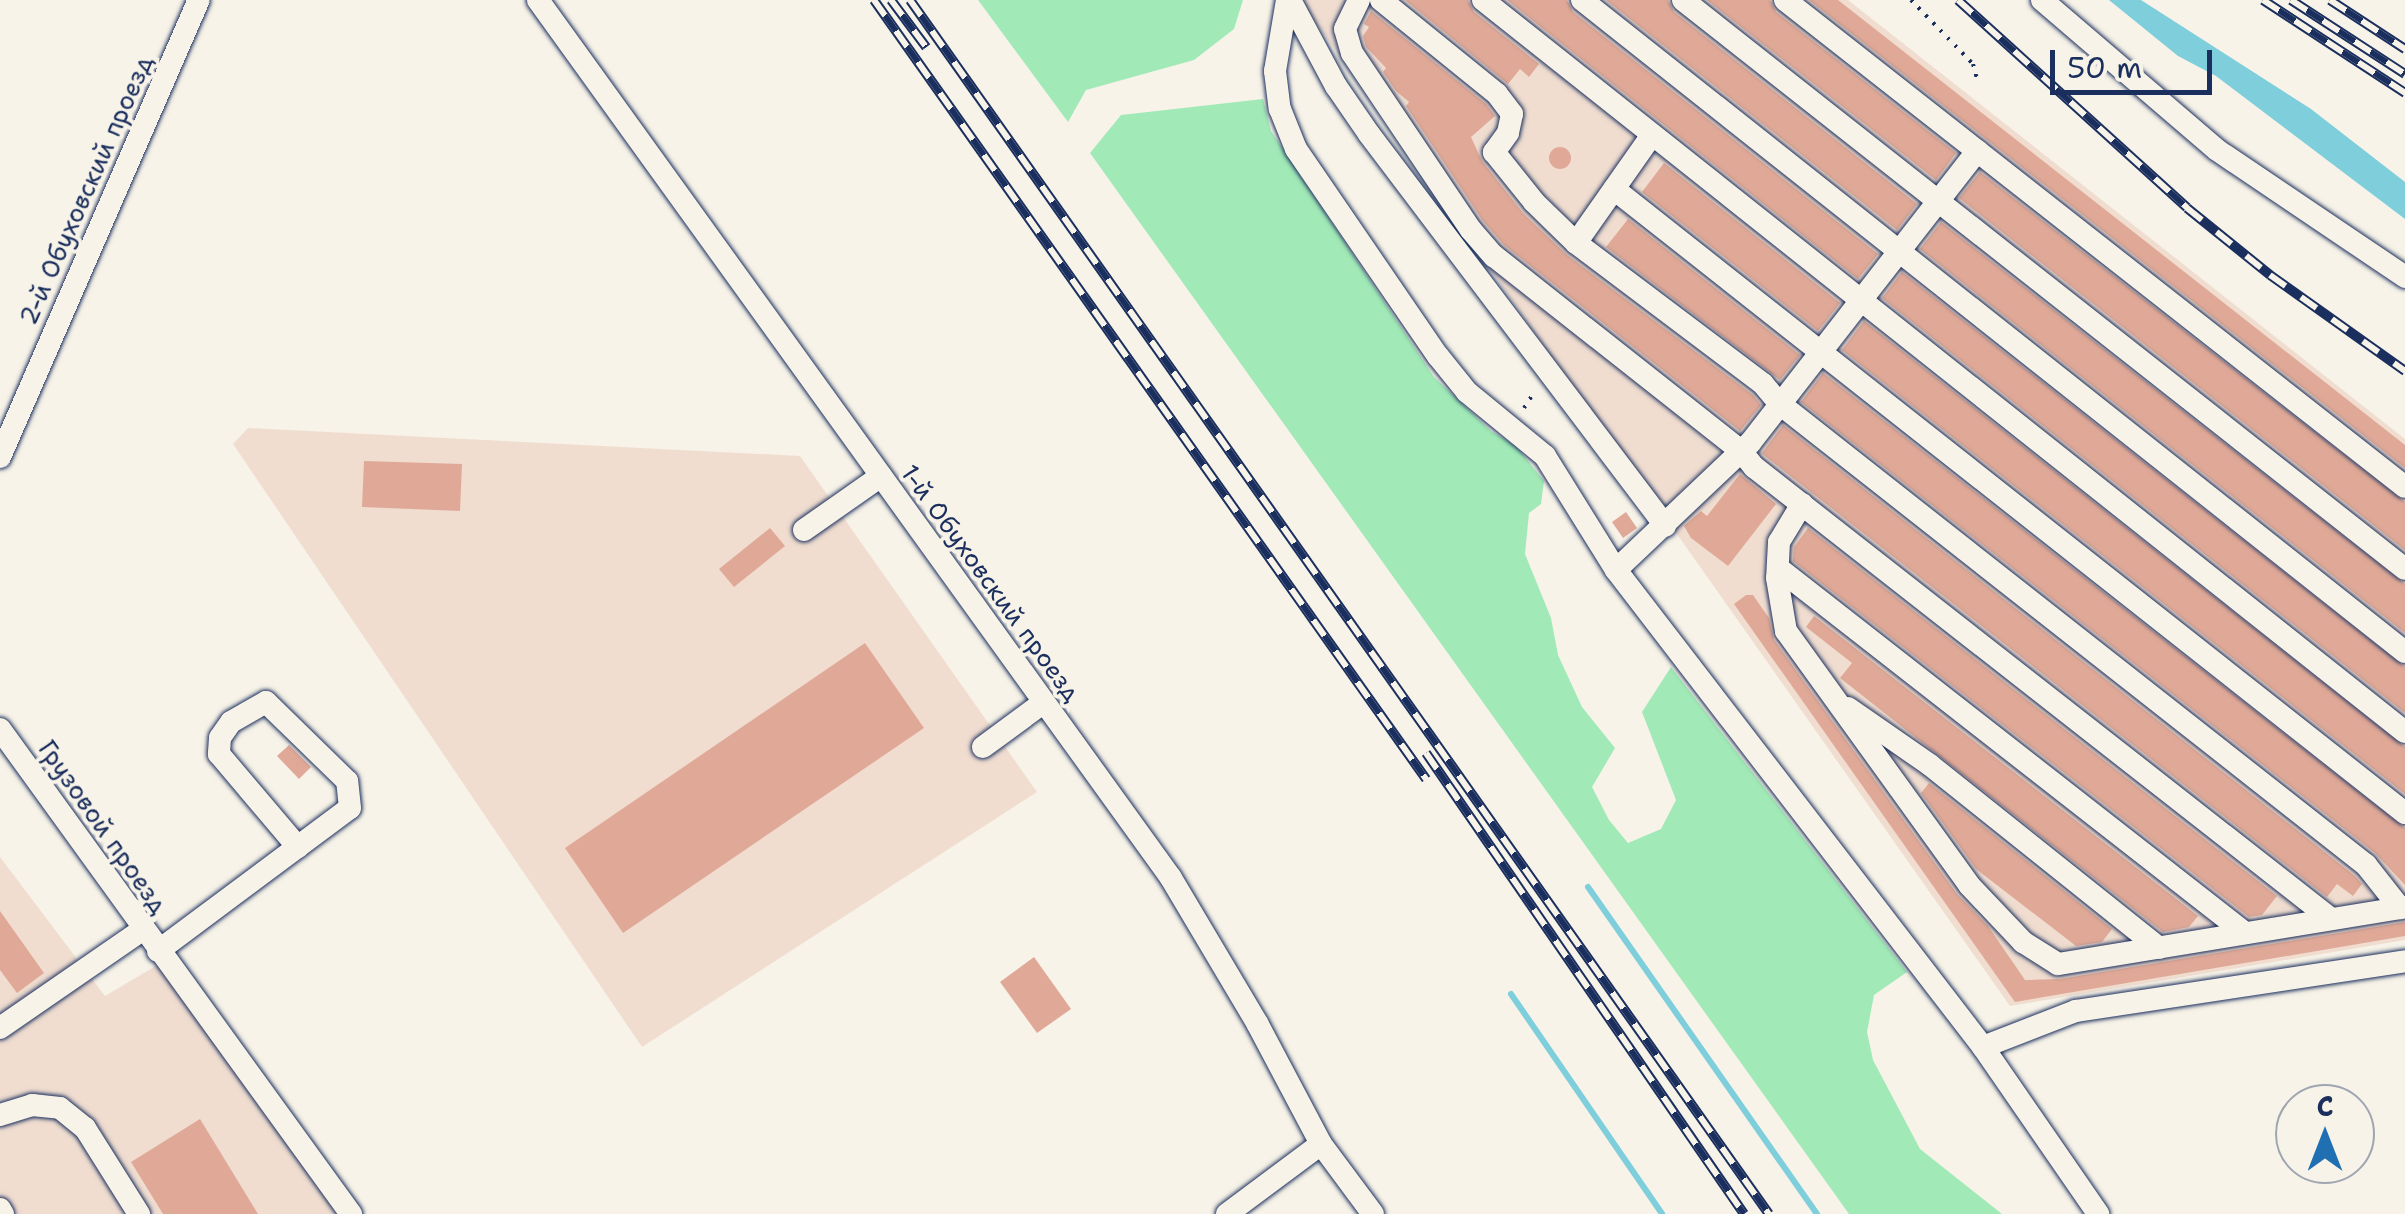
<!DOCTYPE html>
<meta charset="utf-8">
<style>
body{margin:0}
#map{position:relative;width:2405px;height:1214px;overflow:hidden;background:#f7f3e8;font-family:"Shantell Sans",sans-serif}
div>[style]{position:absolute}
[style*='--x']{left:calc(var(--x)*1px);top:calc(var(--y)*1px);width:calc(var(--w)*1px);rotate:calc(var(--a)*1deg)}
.built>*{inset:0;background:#f0ddd0}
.green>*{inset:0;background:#a1eab7}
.water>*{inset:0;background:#7ecedb}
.stream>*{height:6px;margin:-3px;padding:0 3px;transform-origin:3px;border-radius:3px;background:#7ecedb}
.building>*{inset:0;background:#e0a997}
.round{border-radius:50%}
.path>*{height:4px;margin-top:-2px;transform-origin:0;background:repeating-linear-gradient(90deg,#1b2f5e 0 2.5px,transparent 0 10.5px)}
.roads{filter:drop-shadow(0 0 2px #1b2f5e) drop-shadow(0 0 2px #1b2f5e)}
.minor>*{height:22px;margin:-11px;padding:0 11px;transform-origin:11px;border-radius:11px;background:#f7f3e8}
.rail>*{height:10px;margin-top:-5px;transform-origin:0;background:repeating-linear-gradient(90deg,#f7f3e8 0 19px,#1b2f5e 0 38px);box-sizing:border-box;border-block:2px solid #1b2f5e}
span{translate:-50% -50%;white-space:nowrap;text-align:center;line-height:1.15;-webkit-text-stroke:8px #f7f3e8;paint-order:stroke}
.street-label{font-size:25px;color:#1b2f5e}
.north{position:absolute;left:2275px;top:1084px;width:100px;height:100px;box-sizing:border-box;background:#f7f3e8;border:2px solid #9fa5b1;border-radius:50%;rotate:0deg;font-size:28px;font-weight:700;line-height:40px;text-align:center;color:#1b2f5e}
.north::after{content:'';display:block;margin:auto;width:35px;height:45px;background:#1f6fb2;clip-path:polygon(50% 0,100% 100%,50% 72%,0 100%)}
.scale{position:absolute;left:2050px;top:50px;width:162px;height:45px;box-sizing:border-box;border:5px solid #1b2f5e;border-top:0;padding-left:12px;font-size:30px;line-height:35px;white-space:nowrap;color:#1b2f5e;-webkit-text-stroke:8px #f7f3e8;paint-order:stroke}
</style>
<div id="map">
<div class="built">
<div style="clip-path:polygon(1300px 0,1848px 0,2405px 439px,2405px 940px,2010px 1006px)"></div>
<div style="clip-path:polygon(248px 428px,800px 456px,1037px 792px,642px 1047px,233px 444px)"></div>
<div style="clip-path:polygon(0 857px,105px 996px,159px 964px,341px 1214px,0 1214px)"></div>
</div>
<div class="green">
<div style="clip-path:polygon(978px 0,1243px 0,1234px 29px,1194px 60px,1086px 90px,1068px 122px)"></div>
<div style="clip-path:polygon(1263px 99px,1271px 131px,1434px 377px,1491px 431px,1516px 446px,1544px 481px,1541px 504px,1529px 513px,1525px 554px,1551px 618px,1558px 655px,1582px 707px,1615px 748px,1592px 787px,1609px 820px,1628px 843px,1661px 829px,1676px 800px,1642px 712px,1671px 667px,1907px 972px,1874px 995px,1867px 1032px,1873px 1060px,1920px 1149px,2002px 1214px,1849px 1214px,1090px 153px,1121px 115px)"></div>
</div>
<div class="water">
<div style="clip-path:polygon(2109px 0,2141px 0,2311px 109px,2405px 182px,2405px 219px,2216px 76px,2178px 56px)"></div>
</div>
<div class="stream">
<div style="--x:1588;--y:887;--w:399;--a:55"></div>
<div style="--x:1511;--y:994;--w:267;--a:55.5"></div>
</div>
<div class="building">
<div style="clip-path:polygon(1405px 0,1468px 0,1474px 12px,1539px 64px,1529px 77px,1520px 69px,1508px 84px)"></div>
<div style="clip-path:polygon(1507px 0,1567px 0,1573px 12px,1878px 254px,1858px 279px)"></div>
<div style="clip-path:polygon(1606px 0,1668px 0,1674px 12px,1917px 204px,1897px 230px)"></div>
<div style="clip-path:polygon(1707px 0,1770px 0,1776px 12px,1956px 153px,1936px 180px)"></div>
<div style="clip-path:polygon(1809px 0,1838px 0,2405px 445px,2405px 468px)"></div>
<div style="clip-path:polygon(1371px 11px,1486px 104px,1495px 116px,1471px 137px,1482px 161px,1523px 213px,1567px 255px,1753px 395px,1761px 405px,1740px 431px,1504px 245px,1483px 221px,1406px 106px,1409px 102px,1396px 91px,1383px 72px,1386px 68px,1366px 47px,1363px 36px,1369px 27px,1364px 24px)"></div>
<div class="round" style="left:1549px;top:147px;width:22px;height:22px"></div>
<div style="clip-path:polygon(1664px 163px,1840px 303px,1818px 331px,1642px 192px)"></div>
<div style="clip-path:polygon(1980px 172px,2405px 502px,2405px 550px,1959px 198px)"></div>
<div style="clip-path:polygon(1628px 219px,1800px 355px,1780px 380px,1606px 247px)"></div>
<div style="clip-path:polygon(1941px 222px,2405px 584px,2405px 633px,1920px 249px)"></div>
<div style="clip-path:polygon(1902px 272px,2405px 667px,2405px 713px,1882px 298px)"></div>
<div style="clip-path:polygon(1864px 321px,2405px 747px,2405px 794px,1842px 350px)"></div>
<div style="clip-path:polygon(1823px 373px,2405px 828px,2405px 885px,2375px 853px,1801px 402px)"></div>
<div style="clip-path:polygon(1783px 425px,2355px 876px,2362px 884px,2353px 896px,2337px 884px,2327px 897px,1765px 456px,1762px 453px)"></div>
<div style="clip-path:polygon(364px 461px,462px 464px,460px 511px,362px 507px)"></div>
<div style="clip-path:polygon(1740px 474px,1776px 504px,1728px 566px,1691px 538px,1684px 526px,1701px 511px,1707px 516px)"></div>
<div style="clip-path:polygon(1626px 512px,1637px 528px,1623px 538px,1612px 522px)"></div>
<div style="clip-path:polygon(770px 528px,785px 546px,734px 587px,719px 569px)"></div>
<div style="clip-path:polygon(1808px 528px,2277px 896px,2262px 915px,2249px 917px,1793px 561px,1794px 547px)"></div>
<div style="clip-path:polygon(1746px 595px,1753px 595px,1769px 618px,1774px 640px,1957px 894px,1988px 926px,2025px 980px,2060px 979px,2405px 922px,2405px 936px,2015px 1002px,1734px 604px)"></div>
<div style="clip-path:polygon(1814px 616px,2198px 916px,2189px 927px,2163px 932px,1840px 678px,1852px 663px,1806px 627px)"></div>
<div style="clip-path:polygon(865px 643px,924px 728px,623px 933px,565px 848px)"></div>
<div style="clip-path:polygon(289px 745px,311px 767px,299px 779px,277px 756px)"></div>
<div style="clip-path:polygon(1929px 783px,2112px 929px,2102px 942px,2076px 946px,1976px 869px,1921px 793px)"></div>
<div style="clip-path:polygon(0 911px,44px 973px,17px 993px,0 970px)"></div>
<div style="clip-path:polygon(1034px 957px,1071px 1009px,1037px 1033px,1000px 982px)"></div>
<div style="clip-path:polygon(200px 1119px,258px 1214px,163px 1214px,131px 1162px)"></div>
</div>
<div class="path">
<div style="--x:1911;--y:0;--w:89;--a:45.9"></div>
<div style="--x:1973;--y:64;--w:20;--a:75"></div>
<div style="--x:1524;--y:408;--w:20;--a:-57"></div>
</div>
<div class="roads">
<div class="minor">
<div style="--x:538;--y:0;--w:1082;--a:54.21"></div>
<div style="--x:1171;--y:878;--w:169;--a:59.3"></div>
<div style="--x:1257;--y:1023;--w:137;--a:62.1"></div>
<div style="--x:1321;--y:1144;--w:87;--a:53.4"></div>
<div style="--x:1287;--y:0;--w:72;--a:99.6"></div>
<div style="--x:1275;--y:71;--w:38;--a:83"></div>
<div style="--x:1280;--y:109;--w:43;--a:68.2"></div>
<div style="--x:1296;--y:149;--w:251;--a:55.6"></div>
<div style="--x:1438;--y:356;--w:46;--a:51.1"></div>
<div style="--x:1467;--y:392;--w:101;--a:39.4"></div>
<div style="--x:1545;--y:456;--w:134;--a:58.1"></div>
<div style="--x:1616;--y:570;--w:602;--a:52.43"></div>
<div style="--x:1983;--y:1047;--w:203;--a:55.4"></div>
<div style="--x:1290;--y:0;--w:98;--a:61.9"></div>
<div style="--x:1336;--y:86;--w:58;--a:55.5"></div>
<div style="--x:1369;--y:134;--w:491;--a:52.9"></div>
<div style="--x:1359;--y:0;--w:32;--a:116"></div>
<div style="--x:1345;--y:29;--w:25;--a:74"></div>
<div style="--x:1352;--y:53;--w:213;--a:56.1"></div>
<div style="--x:1471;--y:230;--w:35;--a:49"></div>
<div style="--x:1494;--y:256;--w:315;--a:38.3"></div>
<div style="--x:1741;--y:451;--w:21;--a:51"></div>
<div style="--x:1754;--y:467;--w:733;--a:38.07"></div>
<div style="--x:1381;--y:0;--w:149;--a:39"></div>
<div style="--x:1497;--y:94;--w:25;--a:53"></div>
<div style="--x:1512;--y:114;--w:19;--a:102"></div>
<div style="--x:1508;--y:133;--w:24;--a:126"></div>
<div style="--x:1494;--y:152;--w:64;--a:51.3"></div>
<div style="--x:1534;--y:202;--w:59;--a:44.3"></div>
<div style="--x:1576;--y:243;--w:234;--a:37"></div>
<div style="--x:1763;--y:384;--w:26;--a:50"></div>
<div style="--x:1780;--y:404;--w:746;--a:38.19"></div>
<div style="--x:2366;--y:865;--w:55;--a:51.7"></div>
<div style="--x:1483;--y:0;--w:1177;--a:38.45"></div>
<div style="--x:1582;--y:0;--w:1050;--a:38.39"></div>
<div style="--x:1683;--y:0;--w:919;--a:38.24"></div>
<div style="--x:1785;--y:0;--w:788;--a:38.15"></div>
<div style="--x:2042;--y:0;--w:230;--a:40.6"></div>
<div style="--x:2217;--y:150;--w:227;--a:34"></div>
<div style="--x:1614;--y:189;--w:1008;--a:38.27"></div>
<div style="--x:1576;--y:243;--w:132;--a:-54.9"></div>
<div style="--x:0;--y:457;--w:498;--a:-66.5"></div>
<div style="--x:1802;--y:504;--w:44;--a:121.2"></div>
<div style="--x:1779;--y:542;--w:36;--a:93"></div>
<div style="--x:1777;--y:578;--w:54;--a:80.4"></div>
<div style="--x:1786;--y:631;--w:313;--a:54.2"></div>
<div style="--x:1969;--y:885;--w:79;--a:46.5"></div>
<div style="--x:2023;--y:942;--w:41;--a:32.2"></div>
<div style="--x:2058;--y:964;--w:352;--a:-9.3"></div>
<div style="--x:804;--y:530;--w:94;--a:-35"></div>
<div style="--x:1778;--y:568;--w:593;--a:38.01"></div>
<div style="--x:1616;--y:570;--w:185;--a:-43.5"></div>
<div style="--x:1750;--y:443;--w:370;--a:-52.1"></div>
<div style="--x:1848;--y:708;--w:100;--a:34.8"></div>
<div style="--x:1930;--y:765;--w:293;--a:38.6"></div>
<div style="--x:0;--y:729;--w:599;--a:54.11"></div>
<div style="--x:983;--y:747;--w:74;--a:-36.3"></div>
<div style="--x:158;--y:951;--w:239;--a:-36.7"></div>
<div style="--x:350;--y:808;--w:27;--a:-96"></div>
<div style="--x:347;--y:781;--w:113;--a:-135.7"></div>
<div style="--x:266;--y:702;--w:40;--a:150.3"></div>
<div style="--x:231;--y:722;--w:19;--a:125"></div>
<div style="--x:220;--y:738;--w:16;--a:94"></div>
<div style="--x:219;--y:754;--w:122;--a:49.7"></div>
<div style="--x:0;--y:1028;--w:173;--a:-34.6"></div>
<div style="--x:1983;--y:1047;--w:100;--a:-21.2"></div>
<div style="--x:2076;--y:1011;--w:333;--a:-8.6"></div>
<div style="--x:0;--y:1115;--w:34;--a:-17"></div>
<div style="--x:32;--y:1105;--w:28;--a:6"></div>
<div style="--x:60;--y:1108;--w:32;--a:39"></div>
<div style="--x:85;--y:1128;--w:102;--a:57.9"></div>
<div style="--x:0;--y:1209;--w:6;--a:59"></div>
<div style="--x:1227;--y:1214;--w:117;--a:-36.7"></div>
</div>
</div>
<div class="rail">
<div style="--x:874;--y:0;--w:955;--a:54.68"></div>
<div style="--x:891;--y:0;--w:59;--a:53.3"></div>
<div style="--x:910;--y:0;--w:1487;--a:54.72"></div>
<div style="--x:1958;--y:0;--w:309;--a:42.2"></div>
<div style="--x:2187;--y:208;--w:107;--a:38.9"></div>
<div style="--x:2270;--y:275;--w:166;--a:35.4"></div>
<div style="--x:2263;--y:0;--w:170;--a:33.2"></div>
<div style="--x:2291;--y:0;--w:136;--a:33"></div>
<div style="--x:2330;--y:0;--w:90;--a:33.2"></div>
<div style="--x:1426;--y:753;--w:560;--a:55.4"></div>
</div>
<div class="street-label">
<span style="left:86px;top:190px;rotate:-66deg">2-й Обуховский проезд</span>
<span style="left:991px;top:583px;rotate:54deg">1-й Обуховский проезд</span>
<span style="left:103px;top:827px;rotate:55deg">Грузовой проезд</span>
</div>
<div class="north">С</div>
<div class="scale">50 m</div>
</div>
